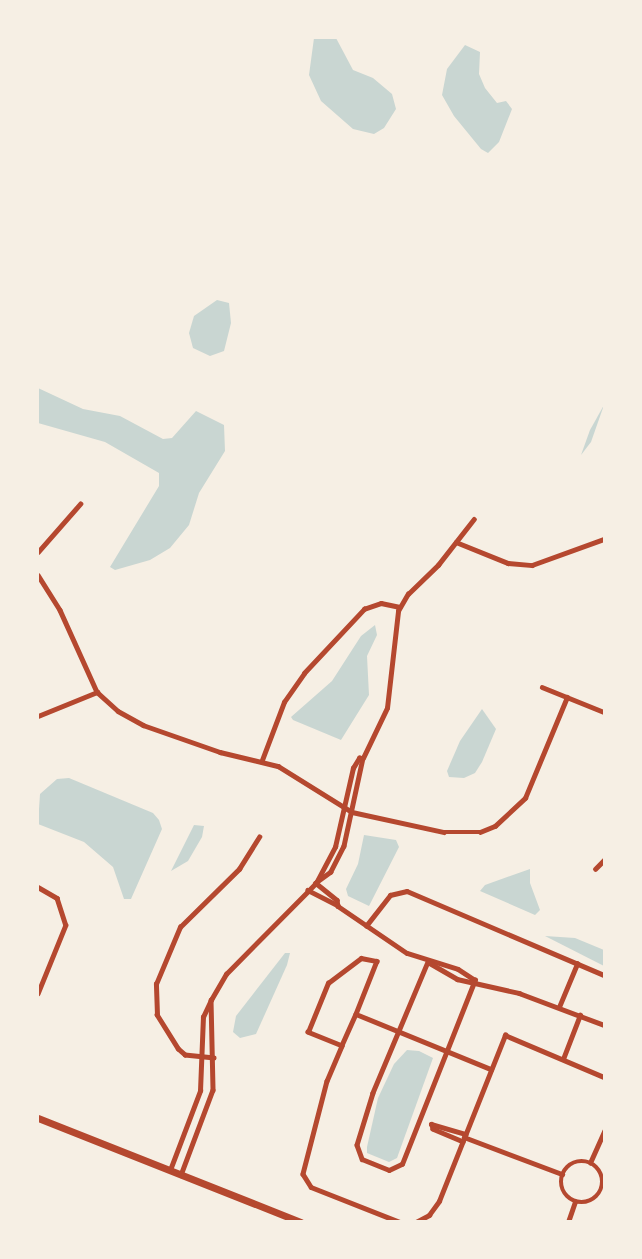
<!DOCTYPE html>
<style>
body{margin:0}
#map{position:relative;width:642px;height:1259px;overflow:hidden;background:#f6efe4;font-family:"Noto Serif",serif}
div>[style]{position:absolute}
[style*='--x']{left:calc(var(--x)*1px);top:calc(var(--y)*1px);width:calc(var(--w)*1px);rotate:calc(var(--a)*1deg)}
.water>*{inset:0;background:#c9d6d2}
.minor>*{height:4.5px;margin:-2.25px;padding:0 2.25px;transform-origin:2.25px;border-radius:2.25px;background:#b5482f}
.minor>.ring{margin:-2.25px;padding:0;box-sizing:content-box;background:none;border:4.5px solid #b5482f;border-radius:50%}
.primary>*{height:7px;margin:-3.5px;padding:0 3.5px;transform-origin:3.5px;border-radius:3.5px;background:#b5482f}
span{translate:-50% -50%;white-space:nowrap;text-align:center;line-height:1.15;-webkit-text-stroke:6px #f6efe4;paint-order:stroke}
.frame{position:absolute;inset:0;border:39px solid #f6efe4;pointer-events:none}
</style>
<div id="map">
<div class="water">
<div style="clip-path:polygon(314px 38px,336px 38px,353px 70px,373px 78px,392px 94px,396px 109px,384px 128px,374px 134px,353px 129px,321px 101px,309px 75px)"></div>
<div style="clip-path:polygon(465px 45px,480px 52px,479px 74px,485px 88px,497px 103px,506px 101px,512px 109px,499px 142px,488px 153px,481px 149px,454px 116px,442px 95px,447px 69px)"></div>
<div style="clip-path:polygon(217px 300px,229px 303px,231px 323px,224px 351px,210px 356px,193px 348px,189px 333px,194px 316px)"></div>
<div style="clip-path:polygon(38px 388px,83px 409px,120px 416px,163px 439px,172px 438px,196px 411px,224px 425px,225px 451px,199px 493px,189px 525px,170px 548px,150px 560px,115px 570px,110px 567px,159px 486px,159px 473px,105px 442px,38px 423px)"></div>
<div style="clip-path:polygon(604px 405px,591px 442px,581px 455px,590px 430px)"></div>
<div style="clip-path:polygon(375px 625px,377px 635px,367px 656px,369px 695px,341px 740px,293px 720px,291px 717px,332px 681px,361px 636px)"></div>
<div style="clip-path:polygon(482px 709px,496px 729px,482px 762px,475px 773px,464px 778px,449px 777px,447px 771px,460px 741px)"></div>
<div style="clip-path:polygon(69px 778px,153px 813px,159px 820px,162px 829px,131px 899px,124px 899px,113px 867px,84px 842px,38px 824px,40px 794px,57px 779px)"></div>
<div style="clip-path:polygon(194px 825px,204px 826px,202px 837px,188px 861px,171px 871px)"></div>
<div style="clip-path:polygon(364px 835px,396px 840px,399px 847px,369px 906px,348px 896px,346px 889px,358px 864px)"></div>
<div style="clip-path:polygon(530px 869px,530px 883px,540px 910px,535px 915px,480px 891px,485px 885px)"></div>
<div style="clip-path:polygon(545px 936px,575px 938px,604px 950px,604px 966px)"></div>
<div style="clip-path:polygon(285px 953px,290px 953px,287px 965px,256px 1034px,240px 1038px,233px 1032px,236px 1016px)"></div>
<div style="clip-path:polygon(407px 1050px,419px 1051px,433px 1058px,397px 1158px,389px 1162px,367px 1153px,367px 1147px,378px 1098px,394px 1064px)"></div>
</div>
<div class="minor">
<div style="--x:456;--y:542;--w:56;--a:22"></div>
<div style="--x:508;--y:563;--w:24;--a:5"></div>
<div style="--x:532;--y:565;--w:77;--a:-19.9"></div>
<div style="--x:38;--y:552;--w:64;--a:-48.8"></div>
<div style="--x:38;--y:575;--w:41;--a:57.8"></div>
<div style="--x:60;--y:610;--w:90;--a:65.7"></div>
<div style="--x:97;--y:692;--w:28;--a:42"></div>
<div style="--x:118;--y:711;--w:29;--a:29"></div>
<div style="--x:143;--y:725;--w:82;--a:19.3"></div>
<div style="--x:220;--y:752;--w:60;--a:13.6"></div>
<div style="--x:278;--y:766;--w:87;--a:31.9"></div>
<div style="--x:352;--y:812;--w:94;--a:12.3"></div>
<div style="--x:444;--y:832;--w:36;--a:0"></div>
<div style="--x:480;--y:832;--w:16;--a:-22"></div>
<div style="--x:495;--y:826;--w:41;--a:-43"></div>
<div style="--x:525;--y:798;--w:109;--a:-67.4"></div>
<div style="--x:542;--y:687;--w:67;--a:22"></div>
<div style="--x:38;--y:716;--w:64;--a:-22.1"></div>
<div style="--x:363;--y:758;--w:90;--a:102.2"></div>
<div style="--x:344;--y:846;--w:29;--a:117"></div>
<div style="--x:331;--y:872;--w:19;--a:144"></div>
<div style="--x:316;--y:883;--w:41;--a:-62.2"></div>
<div style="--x:335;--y:847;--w:81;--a:-77.2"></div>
<div style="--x:353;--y:768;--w:12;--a:-59"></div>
<div style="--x:359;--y:758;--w:4;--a:0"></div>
<div style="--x:363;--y:758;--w:55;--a:-64.4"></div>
<div style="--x:387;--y:708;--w:98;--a:-83.5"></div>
<div style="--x:398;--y:611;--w:20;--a:-60"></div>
<div style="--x:408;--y:594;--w:42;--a:-44"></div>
<div style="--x:438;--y:565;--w:58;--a:-52"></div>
<div style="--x:262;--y:760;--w:62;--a:-69.2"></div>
<div style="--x:284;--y:702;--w:35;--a:-55"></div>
<div style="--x:304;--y:673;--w:88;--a:-46.8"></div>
<div style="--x:364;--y:609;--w:18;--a:-19"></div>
<div style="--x:381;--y:603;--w:19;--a:12"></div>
<div style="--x:595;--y:869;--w:13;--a:-45"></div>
<div style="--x:38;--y:887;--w:22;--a:30"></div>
<div style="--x:57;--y:898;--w:28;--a:72"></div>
<div style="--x:66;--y:925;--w:74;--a:112.1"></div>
<div style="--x:338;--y:906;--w:83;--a:34.3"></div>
<div style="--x:407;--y:953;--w:53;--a:17.4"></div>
<div style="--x:458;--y:969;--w:20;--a:33"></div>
<div style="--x:366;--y:926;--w:39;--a:-52"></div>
<div style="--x:390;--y:895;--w:17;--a:-13"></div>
<div style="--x:407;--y:891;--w:214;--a:23.1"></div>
<div style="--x:428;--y:962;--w:142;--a:112.8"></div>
<div style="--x:373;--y:1093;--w:54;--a:107.1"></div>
<div style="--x:357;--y:1145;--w:15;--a:70"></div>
<div style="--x:362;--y:1159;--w:29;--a:22"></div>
<div style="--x:389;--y:1170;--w:14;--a:-25"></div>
<div style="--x:402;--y:1164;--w:198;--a:-68.4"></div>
<div style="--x:428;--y:962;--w:34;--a:30"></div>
<div style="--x:457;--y:979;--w:64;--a:12.7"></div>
<div style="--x:519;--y:993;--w:91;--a:20.6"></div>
<div style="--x:211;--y:1000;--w:30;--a:-60"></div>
<div style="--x:226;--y:974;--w:117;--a:-45.3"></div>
<div style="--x:308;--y:891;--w:11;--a:-45"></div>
<div style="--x:316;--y:883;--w:27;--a:39"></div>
<div style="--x:337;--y:900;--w:6;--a:81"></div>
<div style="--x:338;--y:906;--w:34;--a:-153"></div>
<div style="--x:559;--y:1007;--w:47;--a:-67.3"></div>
<div style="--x:356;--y:1014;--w:146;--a:22.2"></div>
<div style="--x:342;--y:1046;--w:37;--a:-158"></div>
<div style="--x:308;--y:1032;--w:53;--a:-67.8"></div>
<div style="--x:328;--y:983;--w:41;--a:-37.1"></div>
<div style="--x:361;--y:958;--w:16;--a:11"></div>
<div style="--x:377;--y:961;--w:57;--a:111.6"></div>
<div style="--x:356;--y:1014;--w:35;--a:114"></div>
<div style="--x:342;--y:1046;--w:38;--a:113"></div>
<div style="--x:327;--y:1081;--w:96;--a:104.5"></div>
<div style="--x:303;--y:1174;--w:15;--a:58"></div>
<div style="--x:311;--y:1187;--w:96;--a:21.5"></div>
<div style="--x:214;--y:1058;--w:29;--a:-174"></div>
<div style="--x:185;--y:1055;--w:9;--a:-139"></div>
<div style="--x:178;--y:1049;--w:40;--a:-122"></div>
<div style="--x:157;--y:1015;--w:31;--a:-92"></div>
<div style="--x:156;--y:984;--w:62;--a:-67.2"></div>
<div style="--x:180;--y:927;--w:83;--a:-44.5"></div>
<div style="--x:239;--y:869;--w:38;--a:-58"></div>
<div style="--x:563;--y:1059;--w:47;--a:-68.9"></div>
<div style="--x:464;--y:1137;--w:105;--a:20.7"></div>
<div style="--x:463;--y:1142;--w:33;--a:-157"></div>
<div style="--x:433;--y:1129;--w:5;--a:-112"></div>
<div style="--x:431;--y:1124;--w:36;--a:16"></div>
<div class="ring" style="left:561px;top:1161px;width:37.5px;height:37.5px"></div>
<div style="--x:590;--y:1163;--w:35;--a:-66"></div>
<div style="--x:170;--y:1170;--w:85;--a:-69.2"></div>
<div style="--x:200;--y:1091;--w:74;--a:-87.7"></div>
<div style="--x:203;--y:1017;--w:19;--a:-65"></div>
<div style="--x:211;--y:1000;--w:90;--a:88.7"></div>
<div style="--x:213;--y:1090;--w:91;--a:110.6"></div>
<div style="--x:416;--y:1222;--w:15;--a:-28"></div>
<div style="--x:429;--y:1215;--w:17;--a:-54"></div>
<div style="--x:439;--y:1201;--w:179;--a:-68.3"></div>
<div style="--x:505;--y:1035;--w:108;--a:23"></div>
<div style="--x:568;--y:1222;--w:21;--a:-71"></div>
</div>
<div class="primary">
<div style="--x:38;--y:1118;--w:283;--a:21.6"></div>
</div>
<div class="frame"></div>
</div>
